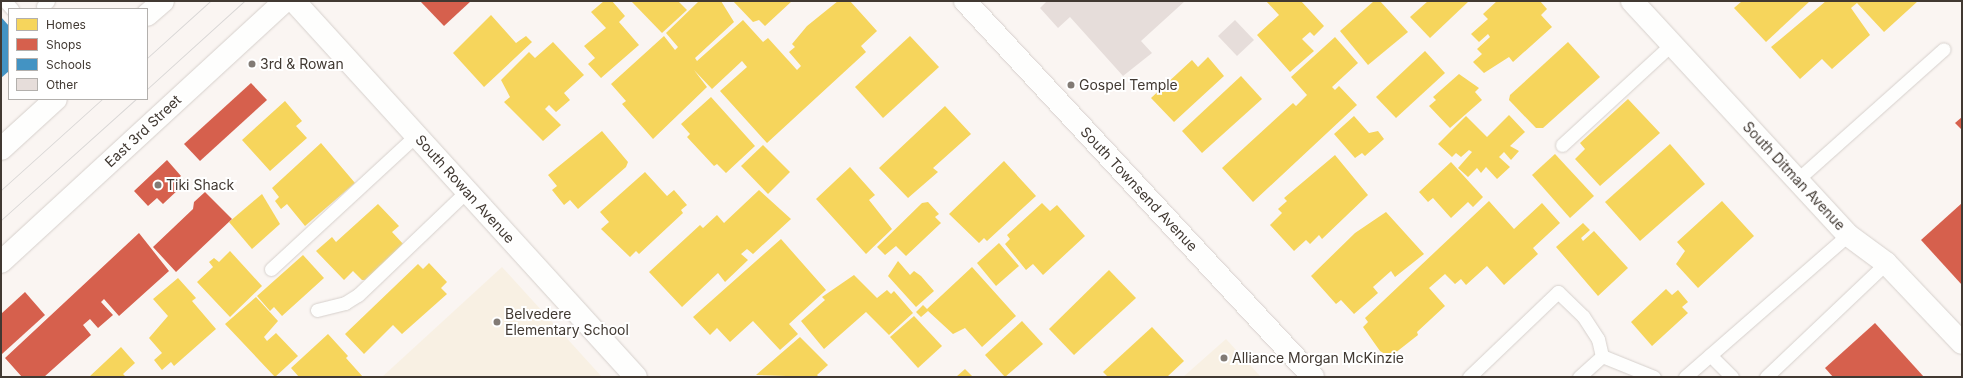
<!DOCTYPE html>
<style>
body{margin:0}
#map{position:relative;width:1963px;height:378px;overflow:hidden;background:#faf5f2;font-family:Inter,sans-serif}
div>[style]{position:absolute}
[style*='--x']{left:calc(var(--x)*1px);top:calc(var(--y)*1px);width:calc(var(--w)*1px);rotate:calc(var(--a)*1deg)}
.education>*{inset:0;background:#f8f0e3}
.homes>*{inset:0;background:#f6d55c}
.shops>*{inset:0;background:#d6604d}
.schools>*{inset:0;background:#4393c3}
.building>*{inset:0;background:#e6ddda}
.roads{filter:drop-shadow(0 0 1px #d6d0cc) drop-shadow(0 0 1px #d6d0cc)}
.lane>*{height:13px;margin:-6.5px;padding:0 6.5px;transform-origin:6.5px;border-radius:6.5px;background:#fefefd}
.street>*{height:22px;margin:-11px;padding:0 11px;transform-origin:11px;border-radius:11px;background:#fefefd}
.secondary>*{height:22px;margin:-11px;padding:0 11px;transform-origin:11px;border-radius:11px;background:#fefefd}
.tram>*{height:1px;margin:-0.5px;padding:0 0.5px;transform-origin:0.5px;border-radius:0.5px;background:#d8d6d5}
.dots>*{width:11px;height:11px;translate:-50% -50%;box-sizing:border-box;border:2px solid #fff;border-radius:50%}
span{translate:-50% -50%;white-space:nowrap;text-align:center;line-height:1.15;-webkit-text-stroke:4px #fff;paint-order:stroke}
.poi-label{font-size:14px;color:#413932}
.left{translate:0 -50%;text-align:left}
.street-label{font-size:14px;color:#413932}
.frame{position:absolute;inset:0;border:2px solid #413932;pointer-events:none}
.legend{position:absolute;left:8px;top:8px;width:140px;height:92px;box-sizing:border-box;background:#fff;border:1px solid #b3b0ad;margin:0;padding:5px 7px;list-style:none;font-size:12px;color:#413932}
.legend li{display:flex;align-items:center;gap:8px;height:20px}
.legend b{width:20px;border:1px solid #b3b0ad}
</style>
<div id="map">
<div class="education">
<div style="clip-path:polygon(502px 267px,602px 377px,382px 377px)"></div>
<div style="clip-path:polygon(1226px 339px,1261px 377px,1183px 377px)"></div>
</div>
<div class="homes">
<div style="clip-path:polygon(604px 1px,612px 1px,625px 16px,619px 22px,639px 45px,601px 78px,588px 64px,595px 58px,584px 46px,606px 28px,591px 12px)"></div>
<div style="clip-path:polygon(631px 1px,678px 1px,687px 10px,662px 33px)"></div>
<div style="clip-path:polygon(699px 1px,721px 1px,734px 22px,695px 58px,697px 61px,743px 20px,763px 42px,768px 38px,797px 70px,801px 66px,789px 52px,795px 47px,792px 44px,807px 26px,838px 1px,850px 1px,877px 31px,861px 46px,866px 52px,767px 143px,720px 91px,747px 67px,742px 61px,712px 89px,694px 70px,707px 87px,653px 139px,622px 104px,626px 101px,611px 84px,664px 36px,675px 50px,678px 47px,666px 33px)"></div>
<div style="clip-path:polygon(733px 1px,792px 1px,765px 26px,759px 20px,753px 22px)"></div>
<div style="clip-path:polygon(1266px 1px,1301px 1px,1324px 26px,1314px 36px,1310px 32px,1302px 39px,1314px 51px,1290px 72px,1257px 35px,1279px 15px)"></div>
<div style="clip-path:polygon(1374px 1px,1380px 1px,1408px 32px,1368px 65px,1340px 31px)"></div>
<div style="clip-path:polygon(1428px 1px,1469px 1px,1430px 38px,1410px 17px)"></div>
<div style="clip-path:polygon(1497px 1px,1540px 1px,1547px 9px,1541px 15px,1552px 27px,1513px 62px,1509px 57px,1484px 73px,1473px 62px,1482px 54px,1477px 49px,1490px 37px,1488px 34px,1479px 42px,1471px 34px,1488px 19px,1483px 14px)"></div>
<div style="clip-path:polygon(1742px 1px,1810px 1px,1766px 42px,1734px 8px)"></div>
<div style="clip-path:polygon(1826px 1px,1918px 1px,1884px 32px,1857px 3px,1851px 8px,1870px 35px,1832px 69px,1822px 59px,1800px 79px,1771px 47px)"></div>
<div style="clip-path:polygon(491px 15px,516px 43px,526px 36px,532px 42px,484px 87px,453px 53px)"></div>
<div style="clip-path:polygon(910px 36px,939px 67px,883px 118px,855px 87px)"></div>
<div style="clip-path:polygon(1335px 37px,1358px 63px,1332px 87px,1335px 90px,1339px 86px,1357px 105px,1253px 202px,1222px 168px,1293px 103px,1296px 106px,1307px 95px,1291px 77px)"></div>
<div style="clip-path:polygon(553px 42px,584px 75px,564px 93px,570px 100px,556px 112px,549px 105px,545px 109px,561px 125px,543px 141px,504px 102px,510px 97px,501px 80px,529px 52px,535px 58px)"></div>
<div style="clip-path:polygon(1568px 42px,1600px 77px,1543px 128px,1536px 128px,1509px 100px,1510px 95px)"></div>
<div style="clip-path:polygon(1425px 51px,1445px 73px,1396px 118px,1376px 97px)"></div>
<div style="clip-path:polygon(1208px 57px,1224px 76px,1174px 122px,1151px 98px,1192px 60px,1198px 67px)"></div>
<div style="clip-path:polygon(1459px 74px,1479px 88px,1475px 92px,1482px 100px,1450px 128px,1429px 106px,1436px 100px,1433px 97px)"></div>
<div style="clip-path:polygon(1241px 76px,1262px 99px,1202px 153px,1182px 131px)"></div>
<div style="clip-path:polygon(711px 97px,755px 146px,726px 173px,717px 164px,714px 166px,687px 137px,690px 134px,681px 124px)"></div>
<div style="clip-path:polygon(1628px 99px,1660px 133px,1600px 186px,1575px 159px,1585px 149px,1580px 143px)"></div>
<div style="clip-path:polygon(285px 101px,302px 121px,296px 126px,307px 138px,270px 171px,242px 140px)"></div>
<div style="clip-path:polygon(945px 106px,971px 134px,933px 168px,938px 172px,908px 198px,879px 168px)"></div>
<div style="clip-path:polygon(1509px 115px,1525px 132px,1510px 146px,1519px 151px,1511px 160px,1504px 152px,1499px 157px,1510px 167px,1497px 179px,1486px 167px,1481px 173px,1477px 168px,1468px 177px,1458px 168px,1472px 152px,1469px 150px,1461px 157px,1456px 153px,1452px 157px,1438px 144px,1466px 116px,1487px 137px)"></div>
<div style="clip-path:polygon(1354px 116px,1369px 133px,1378px 131px,1384px 139px,1365px 156px,1362px 153px,1355px 158px,1334px 134px)"></div>
<div style="clip-path:polygon(602px 131px,628px 162px,626px 167px,578px 209px,570px 200px,564px 205px,552px 190px,557px 186px,548px 175px)"></div>
<div style="clip-path:polygon(321px 143px,355px 183px,305px 226px,287px 204px,281px 209px,275px 201px,279px 197px,272px 188px)"></div>
<div style="clip-path:polygon(1670px 144px,1705px 184px,1640px 241px,1605px 202px)"></div>
<div style="clip-path:polygon(763px 145px,790px 172px,768px 194px,741px 166px)"></div>
<div style="clip-path:polygon(1555px 154px,1594px 196px,1570px 218px,1532px 175px)"></div>
<div style="clip-path:polygon(1335px 155px,1368px 195px,1322px 239px,1319px 235px,1310px 244px,1306px 240px,1294px 251px,1270px 225px,1282px 213px,1278px 209px,1287px 201px,1284px 198px)"></div>
<div style="clip-path:polygon(1004px 161px,1036px 196px,987px 241px,984px 238px,979px 243px,949px 214px)"></div>
<div style="clip-path:polygon(1451px 162px,1483px 197px,1473px 207px,1468px 202px,1451px 218px,1433px 198px,1428px 202px,1419px 192px)"></div>
<div style="clip-path:polygon(850px 167px,875px 195px,869px 200px,892px 229px,866px 254px,816px 199px)"></div>
<div style="clip-path:polygon(645px 172px,667px 196px,674px 190px,687px 205px,681px 210px,683px 213px,639px 254px,636px 251px,630px 257px,601px 229px,609px 222px,600px 212px)"></div>
<div style="clip-path:polygon(759px 190px,791px 219px,753px 254px,747px 249px,741px 254px,748px 260px,725px 282px,718px 273px,682px 307px,649px 272px,700px 225px,703px 228px,717px 215px,724px 223px)"></div>
<div style="clip-path:polygon(262px 194px,280px 224px,252px 249px,229px 222px)"></div>
<div style="clip-path:polygon(1489px 201px,1514px 229px,1542px 203px,1560px 223px,1533px 248px,1538px 254px,1504px 285px,1487px 266px,1466px 285px,1461px 279px,1455px 284px,1445px 274px,1429px 288px,1445px 306px,1417px 332px,1418px 335px,1390px 357px,1380px 351px,1363px 327px,1368px 322px,1365px 318px)"></div>
<div style="clip-path:polygon(1722px 201px,1754px 236px,1698px 288px,1676px 264px,1685px 251px,1677px 242px)"></div>
<div style="clip-path:polygon(928px 202px,939px 214px,935px 217px,941px 223px,906px 256px,896px 246px,885px 255px,877px 247px,922px 203px)"></div>
<div style="clip-path:polygon(1042px 203px,1050px 211px,1057px 205px,1085px 236px,1043px 275px,1033px 264px,1026px 270px,1005px 244px,1010px 239px,1007px 235px)"></div>
<div style="clip-path:polygon(378px 204px,399px 226px,392px 232px,405px 246px,366px 280px,362px 280px,353px 271px,344px 280px,316px 251px,332px 237px,336px 242px)"></div>
<div style="clip-path:polygon(1386px 212px,1424px 254px,1395px 277px,1391px 271px,1373px 287px,1378px 293px,1354px 314px,1341px 300px,1336px 304px,1311px 276px,1355px 233px)"></div>
<div style="clip-path:polygon(1583px 223px,1590px 230px,1581px 238px,1583px 241px,1594px 231px,1628px 268px,1598px 296px,1556px 247px)"></div>
<div style="clip-path:polygon(781px 239px,826px 290px,789px 324px,798px 334px,780px 350px,753px 321px,730px 342px,717px 328px,710px 335px,693px 317px)"></div>
<div style="clip-path:polygon(999px 243px,1019px 266px,996px 286px,977px 263px)"></div>
<div style="clip-path:polygon(230px 251px,262px 286px,230px 317px,197px 282px,213px 267px,209px 262px,214px 258px,219px 262px)"></div>
<div style="clip-path:polygon(303px 255px,324px 278px,282px 316px,274px 307px,270px 311px,257px 296px)"></div>
<div style="clip-path:polygon(898px 261px,910px 275px,914px 271px,921px 276px,934px 291px,916px 307px,888px 276px)"></div>
<div style="clip-path:polygon(429px 263px,447px 282px,441px 288px,447px 294px,402px 334px,393px 325px,364px 354px,345px 334px,418px 264px,423px 269px)"></div>
<div style="clip-path:polygon(972px 267px,1016px 316px,982px 347px,965px 328px,953px 334px,928px 311px,921px 317px,916px 312px,923px 305px,927px 309px)"></div>
<div style="clip-path:polygon(1109px 270px,1136px 298px,1074px 355px,1049px 329px)"></div>
<div style="clip-path:polygon(854px 275px,877px 298px,887px 290px,891px 294px,894px 291px,913px 313px,889px 335px,866px 312px,824px 349px,801px 321px,825px 300px,822px 297px)"></div>
<div style="clip-path:polygon(178px 278px,196px 298px,192px 301px,216px 329px,174px 366px,171px 362px,162px 370px,154px 360px,162px 353px,149px 338px,168px 316px,153px 299px)"></div>
<div style="clip-path:polygon(1666px 289px,1672px 295px,1678px 290px,1688px 302px,1682px 307px,1688px 313px,1652px 346px,1631px 322px)"></div>
<div style="clip-path:polygon(256px 297px,278px 321px,264px 337px,267px 341px,276px 333px,298px 356px,275px 377px,225px 324px)"></div>
<div style="clip-path:polygon(914px 316px,942px 346px,918px 368px,890px 337px)"></div>
<div style="clip-path:polygon(1022px 321px,1043px 344px,1005px 377px,985px 355px)"></div>
<div style="clip-path:polygon(1152px 327px,1184px 361px,1167px 377px,1108px 377px,1103px 372px)"></div>
<div style="clip-path:polygon(328px 334px,348px 356px,346px 358px,363px 377px,299px 377px,291px 368px)"></div>
<div style="clip-path:polygon(800px 337px,828px 365px,817px 375px,819px 377px,756px 375px)"></div>
<div style="clip-path:polygon(121px 347px,135px 363px,123px 374px,126px 377px,89px 377px)"></div>
<div style="clip-path:polygon(965px 369px,973px 377px,956px 377px)"></div>
</div>
<div class="shops">
<div style="clip-path:polygon(420px 1px,471px 1px,444px 26px)"></div>
<div style="clip-path:polygon(251px 83px,267px 100px,200px 161px,184px 144px)"></div>
<div style="clip-path:polygon(1962px 117px,1962px 130px,1955px 123px)"></div>
<div style="clip-path:polygon(167px 160px,181px 176px,174px 182px,180px 188px,163px 204px,157px 198px,148px 206px,134px 191px)"></div>
<div style="clip-path:polygon(205px 192px,232px 219px,176px 272px,153px 247px,193px 209px,194px 202px)"></div>
<div style="clip-path:polygon(1962px 203px,1962px 285px,1921px 240px)"></div>
<div style="clip-path:polygon(139px 233px,169px 271px,119px 316px,104px 299px,101px 302px,113px 315px,98px 328px,90px 319px,83px 325px,91px 335px,44px 377px,22px 377px,5px 358px)"></div>
<div style="clip-path:polygon(25px 292px,45px 315px,2px 354px,1px 314px)"></div>
<div style="clip-path:polygon(1875px 323px,1924px 377px,1833px 377px,1825px 368px)"></div>
</div>
<div class="schools">
<div style="clip-path:polygon(1px 17px,9px 26px,9px 71px,1px 78px)"></div>
</div>
<div class="building">
<div style="clip-path:polygon(1047px 1px,1185px 1px,1141px 41px,1152px 53px,1123px 76px,1070px 17px,1058px 28px,1040px 8px)"></div>
<div style="clip-path:polygon(1235px 20px,1254px 40px,1237px 56px,1218px 36px)"></div>
</div>
<div class="roads">
<div class="lane">
<div style="--x:5;--y:1;--w:11;--a:49"></div>
<div style="--x:43;--y:6;--w:7;--a:-45"></div>
<div style="--x:1562;--y:145;--w:149;--a:-42.6"></div>
<div style="--x:1798;--y:179;--w:195;--a:-41.7"></div>
<div style="--x:271;--y:269;--w:197;--a:-42.7"></div>
<div style="--x:317;--y:310;--w:29;--a:-14"></div>
<div style="--x:345;--y:303;--w:15;--a:-32"></div>
<div style="--x:358;--y:295;--w:151;--a:-43.7"></div>
<div style="--x:1710;--y:355;--w:31;--a:45"></div>
<div style="--x:1469;--y:377;--w:123;--a:-43.7"></div>
<div style="--x:1558;--y:292;--w:35;--a:44"></div>
<div style="--x:1583;--y:316;--w:27;--a:57"></div>
<div style="--x:1598;--y:339;--w:17;--a:77"></div>
<div style="--x:1579;--y:377;--w:31;--a:-42"></div>
<div style="--x:1602;--y:356;--w:56;--a:22"></div>
<div style="--x:1685;--y:377;--w:216;--a:-41.1"></div>
<div style="--x:1766;--y:377;--w:166;--a:-43.5"></div>
</div>
<div class="street">
<div style="--x:965;--y:1;--w:512;--a:47.21"></div>
<div style="--x:1632;--y:1;--w:318;--a:47.3"></div>
<div style="--x:1848;--y:235;--w:47;--a:36.4"></div>
<div style="--x:1886;--y:263;--w:110;--a:46.5"></div>
</div>
<div class="secondary">
<div style="--x:294;--y:1;--w:508;--a:47.71"></div>
<div style="--x:147;--y:15;--w:21;--a:-41"></div>
<div style="--x:1;--y:149;--w:74;--a:-42.3"></div>
<div style="--x:1;--y:262;--w:386;--a:-42.6"></div>
</div>
</div>
<div class="tram">
<div style="--x:147;--y:58;--w:85;--a:-42.1"></div>
<div style="--x:147;--y:89;--w:131;--a:-42.2"></div>
<div style="--x:1;--y:190;--w:136;--a:-42"></div>
<div style="--x:1;--y:220;--w:181;--a:-41.9"></div>
</div>
<div class="dots">
<div style="left:252px;top:64px;background:#827b75"></div>
<div style="left:1071px;top:85px;background:#827b75"></div>
<div style="left:158px;top:185px;background:#827b75"></div>
<div style="left:497px;top:322px;background:#827b75"></div>
<div style="left:1224px;top:358px;background:#827b75"></div>
</div>
<div class="poi-label">
<span class="left" style="left:260px;top:64px">3rd &amp; Rowan</span>
<span class="left" style="left:1079px;top:85px">Gospel Temple</span>
<span class="left" style="left:166px;top:185px">Tiki Shack</span>
<span class="left" style="left:505px;top:322px">Belvedere<br>Elementary School</span>
<span class="left" style="left:1232px;top:358px">Alliance Morgan McKinzie</span>
</div>
<div class="street-label">
<span style="left:143px;top:131px;rotate:-43deg">East 3rd Street</span>
<span style="left:1794px;top:176px;rotate:47deg">South Ditman Avenue</span>
<span style="left:465px;top:189px;rotate:48deg">South Rowan Avenue</span>
<span style="left:1139px;top:189px;rotate:47deg">South Townsend Avenue</span>
</div>
<div class="frame"></div>
<ul class="legend">
<li><b style="height:11px;background:#f6d55c"></b>Homes</li>
<li><b style="height:11px;background:#d6604d"></b>Shops</li>
<li><b style="height:11px;background:#4393c3"></b>Schools</li>
<li><b style="height:11px;background:#e6ddda"></b>Other</li>
</ul>
</div>
